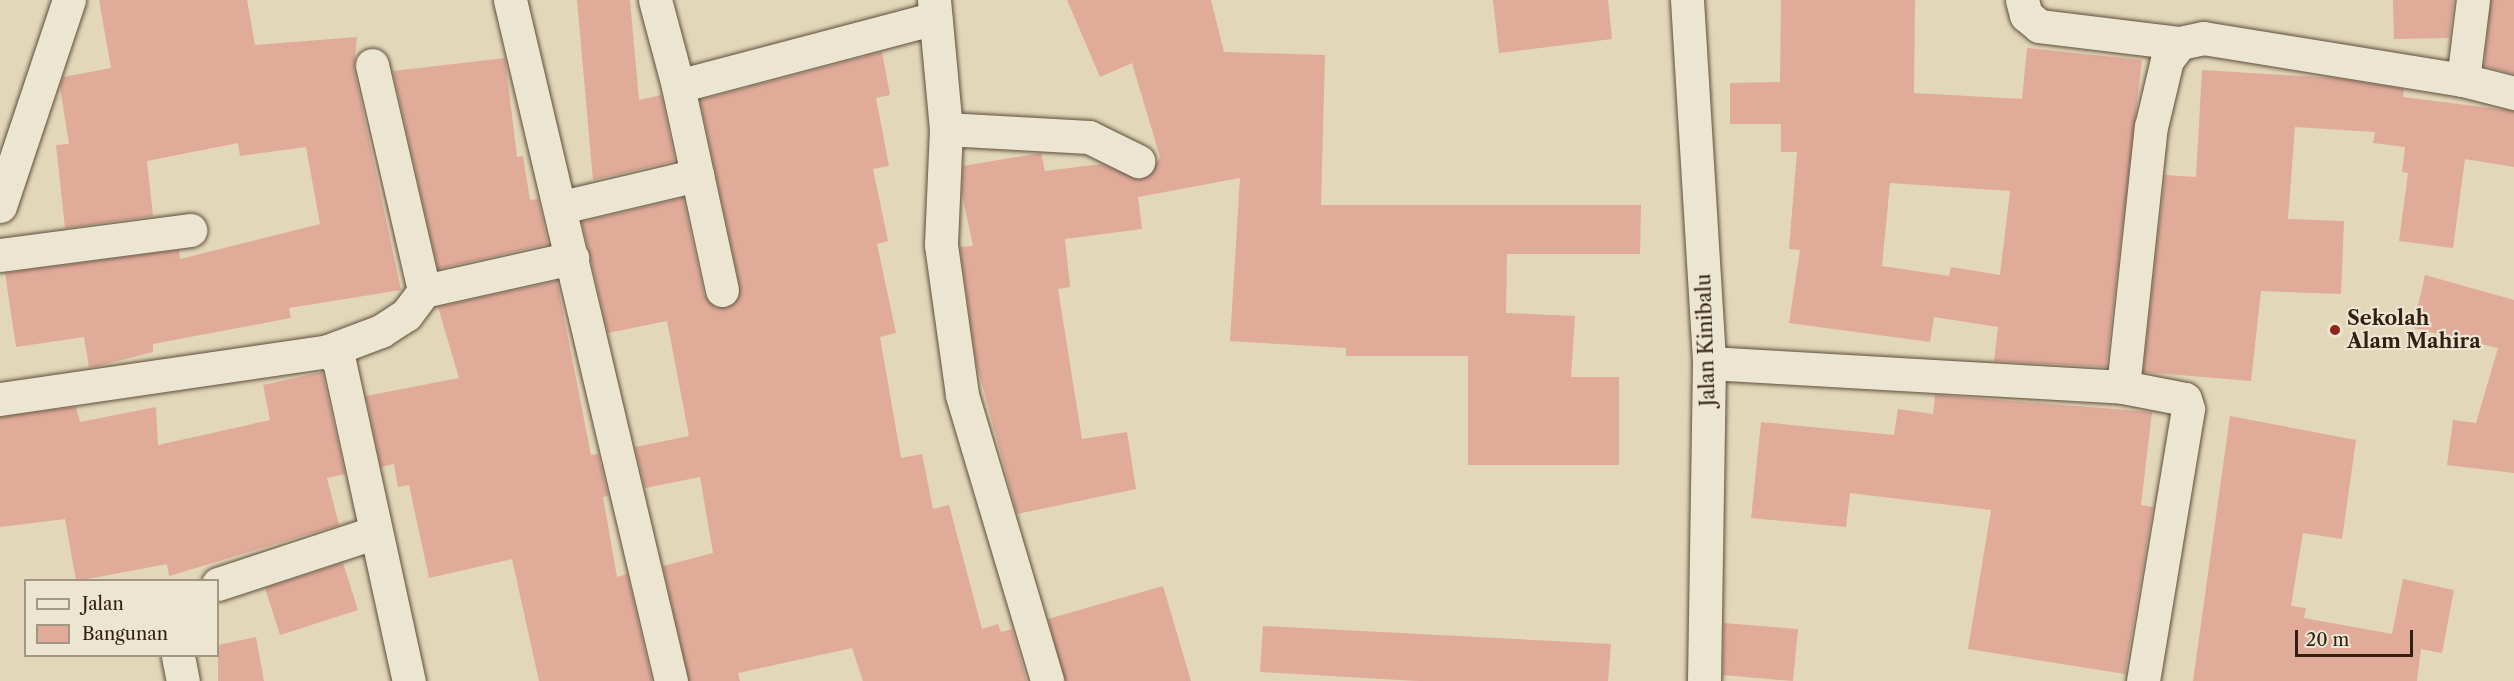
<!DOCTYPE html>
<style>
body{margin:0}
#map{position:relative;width:2514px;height:681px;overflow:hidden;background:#e2d7b9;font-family:"Libre Caslon Text",serif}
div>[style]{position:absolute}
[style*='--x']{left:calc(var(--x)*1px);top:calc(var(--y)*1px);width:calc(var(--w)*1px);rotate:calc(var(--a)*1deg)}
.building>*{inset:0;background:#e1ab9a}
.roads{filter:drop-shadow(0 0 2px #5f4e3b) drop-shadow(0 0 2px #5f4e3b)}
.minor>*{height:33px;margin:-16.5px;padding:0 16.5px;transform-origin:16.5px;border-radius:16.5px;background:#ece5d2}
.dots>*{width:16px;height:16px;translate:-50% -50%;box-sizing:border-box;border:3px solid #ece5d2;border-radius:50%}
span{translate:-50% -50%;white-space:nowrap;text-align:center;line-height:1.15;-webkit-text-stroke:4.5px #ece5d2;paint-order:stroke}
.poi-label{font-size:20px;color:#332011;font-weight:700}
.left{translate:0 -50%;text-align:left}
.street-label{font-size:20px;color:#332011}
.legend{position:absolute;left:24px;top:579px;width:195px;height:78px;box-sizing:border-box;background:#ece5d2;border:2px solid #a29685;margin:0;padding:8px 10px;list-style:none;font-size:18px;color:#332011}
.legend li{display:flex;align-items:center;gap:12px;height:30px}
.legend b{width:30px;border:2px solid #a29685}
.scale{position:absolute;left:2295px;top:630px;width:118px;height:27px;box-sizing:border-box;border:3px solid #332011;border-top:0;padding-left:8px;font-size:18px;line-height:21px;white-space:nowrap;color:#332011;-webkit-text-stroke:4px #ece5d2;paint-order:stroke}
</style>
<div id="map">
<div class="building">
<div style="clip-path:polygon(99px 0,247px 0,255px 45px,357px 37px,354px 69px,401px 290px,289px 308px,291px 318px,153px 344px,153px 352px,98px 366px,89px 367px,84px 337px,16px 347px,5px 273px,179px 250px,180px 259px,320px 224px,306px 147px,240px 156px,238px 143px,147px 161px,153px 216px,65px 228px,56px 145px,69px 144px,60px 87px,63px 77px,111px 68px)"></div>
<div style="clip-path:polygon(577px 0,630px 0,639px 100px,661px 95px,675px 161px,593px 180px)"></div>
<div style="clip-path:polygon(1067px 0,1211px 0,1224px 52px,1325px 55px,1321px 205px,1641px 205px,1640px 254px,1507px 254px,1506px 313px,1575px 316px,1571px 377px,1619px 377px,1619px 465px,1468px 465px,1468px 356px,1346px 356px,1346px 348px,1230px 341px,1240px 178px,1138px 197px,1142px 229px,1065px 239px,1070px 287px,1058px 289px,1082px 439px,1127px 432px,1136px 489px,1017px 514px,976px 362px,960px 247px,973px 246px,962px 194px,963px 166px,1041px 153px,1045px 171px,1102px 164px,1139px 180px,1149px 176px,1160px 157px,1132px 63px,1100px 77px)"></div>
<div style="clip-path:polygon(1493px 0,1608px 0,1612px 39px,1499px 53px)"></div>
<div style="clip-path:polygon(evenodd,1781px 0,1915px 0,1914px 93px,2022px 99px,2027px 48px,2142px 60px,2106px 367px,1994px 361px,1998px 327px,1934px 317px,1930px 342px,1789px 323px,1800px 250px,1789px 249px,1797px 152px,1781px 152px,1781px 124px,1730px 124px,1730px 83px,1780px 82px,1781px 0,1890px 183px,2010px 191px,2000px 275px,1951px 267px,1949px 276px,1882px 266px,1890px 183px)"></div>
<div style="clip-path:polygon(2393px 0,2454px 0,2449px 38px,2394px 39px)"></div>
<div style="clip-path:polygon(2491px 0,2514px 0,2514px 74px,2484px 66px)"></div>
<div style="clip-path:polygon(882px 52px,890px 95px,876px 98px,889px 166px,873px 169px,888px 241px,877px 244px,896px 333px,880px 337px,901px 458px,922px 454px,933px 509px,949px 505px,982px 629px,998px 624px,1001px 632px,1012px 629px,1027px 681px,863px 681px,852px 648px,738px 673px,740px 681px,689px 681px,663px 566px,713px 553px,700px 477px,645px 488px,635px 447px,689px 436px,667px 321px,608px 333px,582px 222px,683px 198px,704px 295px,716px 308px,734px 304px,740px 286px,700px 100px)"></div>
<div style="clip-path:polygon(505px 58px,517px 157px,523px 156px,530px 200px,538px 199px,548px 244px,438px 269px,393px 71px)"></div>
<div style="clip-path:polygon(2202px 70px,2335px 78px,2404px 89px,2403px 97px,2514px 111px,2514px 167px,2465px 159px,2453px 248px,2399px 241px,2408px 173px,2402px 172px,2405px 147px,2373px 143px,2375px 132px,2295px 127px,2288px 219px,2344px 221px,2341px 294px,2261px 291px,2251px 381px,2143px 372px,2165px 175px,2196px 177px)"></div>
<div style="clip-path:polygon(2425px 275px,2514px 300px,2514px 473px,2447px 465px,2453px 420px,2476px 423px,2498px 348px,2413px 328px)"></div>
<div style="clip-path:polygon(557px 281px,591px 455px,598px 454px,608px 496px,603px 497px,617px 577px,627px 574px,652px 681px,539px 681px,512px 559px,429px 578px,409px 485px,398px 487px,394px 464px,381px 467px,366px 396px,459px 378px,438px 307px)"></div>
<div style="clip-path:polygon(322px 372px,345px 474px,327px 478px,339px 525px,169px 576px,167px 564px,82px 580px,76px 580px,65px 519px,0 527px,0 417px,76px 407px,80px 422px,156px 407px,158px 445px,270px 420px,263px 385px)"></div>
<div style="clip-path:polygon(1935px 395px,2152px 412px,2141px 505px,2153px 507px,2125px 674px,1968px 649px,1991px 510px,1850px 493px,1846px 527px,1751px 518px,1761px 422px,1894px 435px,1898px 409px,1933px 414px)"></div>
<div style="clip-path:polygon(2230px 416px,2356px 440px,2342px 539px,2303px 533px,2291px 606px,2306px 608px,2304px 618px,2392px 634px,2403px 579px,2454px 590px,2442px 653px,2421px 649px,2417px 681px,2193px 681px)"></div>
<div style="clip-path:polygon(343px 563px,358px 610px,280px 635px,265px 588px)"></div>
<div style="clip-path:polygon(1163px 586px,1191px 681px,1065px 681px,1048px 619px)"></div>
<div style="clip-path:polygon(1724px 623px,1798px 629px,1793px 681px,1723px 675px)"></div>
<div style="clip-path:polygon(1263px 626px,1611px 644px,1608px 681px,1418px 681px,1260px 672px)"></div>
<div style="clip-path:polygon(256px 637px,264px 681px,218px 681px,218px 645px)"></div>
</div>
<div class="roads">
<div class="minor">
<div style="--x:510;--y:0;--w:700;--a:76.7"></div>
<div style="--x:655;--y:0;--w:89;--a:75"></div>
<div style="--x:934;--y:0;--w:130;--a:84.7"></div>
<div style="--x:946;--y:129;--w:116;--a:92.5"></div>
<div style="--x:941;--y:245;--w:151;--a:82"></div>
<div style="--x:962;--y:395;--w:298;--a:73.4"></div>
<div style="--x:1687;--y:0;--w:364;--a:86.5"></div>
<div style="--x:1709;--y:363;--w:318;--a:90.9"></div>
<div style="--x:2022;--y:0;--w:16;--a:75"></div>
<div style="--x:2026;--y:15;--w:17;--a:40"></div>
<div style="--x:2039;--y:26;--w:142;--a:6.9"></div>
<div style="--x:372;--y:65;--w:232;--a:77"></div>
<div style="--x:2463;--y:80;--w:81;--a:-82.9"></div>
<div style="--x:946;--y:129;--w:143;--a:3.2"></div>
<div style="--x:1089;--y:137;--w:55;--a:26.1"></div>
<div style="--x:0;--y:206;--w:217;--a:-71.5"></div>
<div style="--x:562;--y:207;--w:139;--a:-13.3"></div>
<div style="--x:0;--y:255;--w:192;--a:-7.5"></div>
<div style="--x:722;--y:290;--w:209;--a:-102.2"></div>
<div style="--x:678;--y:86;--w:266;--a:-14.8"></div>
<div style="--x:328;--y:351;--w:57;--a:-20.7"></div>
<div style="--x:381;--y:331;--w:30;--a:-33"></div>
<div style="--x:406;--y:315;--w:30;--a:-53"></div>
<div style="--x:424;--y:291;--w:152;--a:-12.6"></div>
<div style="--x:1709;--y:363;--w:415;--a:3.3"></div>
<div style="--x:2123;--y:387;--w:63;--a:11"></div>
<div style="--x:2185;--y:399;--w:10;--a:73"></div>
<div style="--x:2188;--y:409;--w:276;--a:99.4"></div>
<div style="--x:2123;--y:387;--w:262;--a:-83.9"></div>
<div style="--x:2151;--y:127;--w:69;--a:-76.6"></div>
<div style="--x:2167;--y:60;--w:21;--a:-53"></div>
<div style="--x:2180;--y:43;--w:24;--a:-12"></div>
<div style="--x:2203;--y:38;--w:263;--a:9.2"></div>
<div style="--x:2463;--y:80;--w:53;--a:14.3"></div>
<div style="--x:0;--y:399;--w:331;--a:-8.3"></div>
<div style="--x:328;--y:351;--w:15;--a:42"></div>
<div style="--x:339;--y:361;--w:328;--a:77.7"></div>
<div style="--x:218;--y:584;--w:166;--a:-18.2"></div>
<div style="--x:178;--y:656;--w:25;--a:79"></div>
</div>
</div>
<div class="dots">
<div style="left:2335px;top:330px;background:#8f2418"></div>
</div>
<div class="poi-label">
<span class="left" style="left:2347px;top:330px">Sekolah<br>Alam Mahira</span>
</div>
<div class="street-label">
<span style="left:1706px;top:340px;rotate:-92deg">Jalan Kinibalu</span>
</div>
<ul class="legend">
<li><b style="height:8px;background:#ece5d2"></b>Jalan</li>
<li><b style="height:16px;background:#e1ab9a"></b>Bangunan</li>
</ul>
<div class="scale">20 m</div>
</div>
